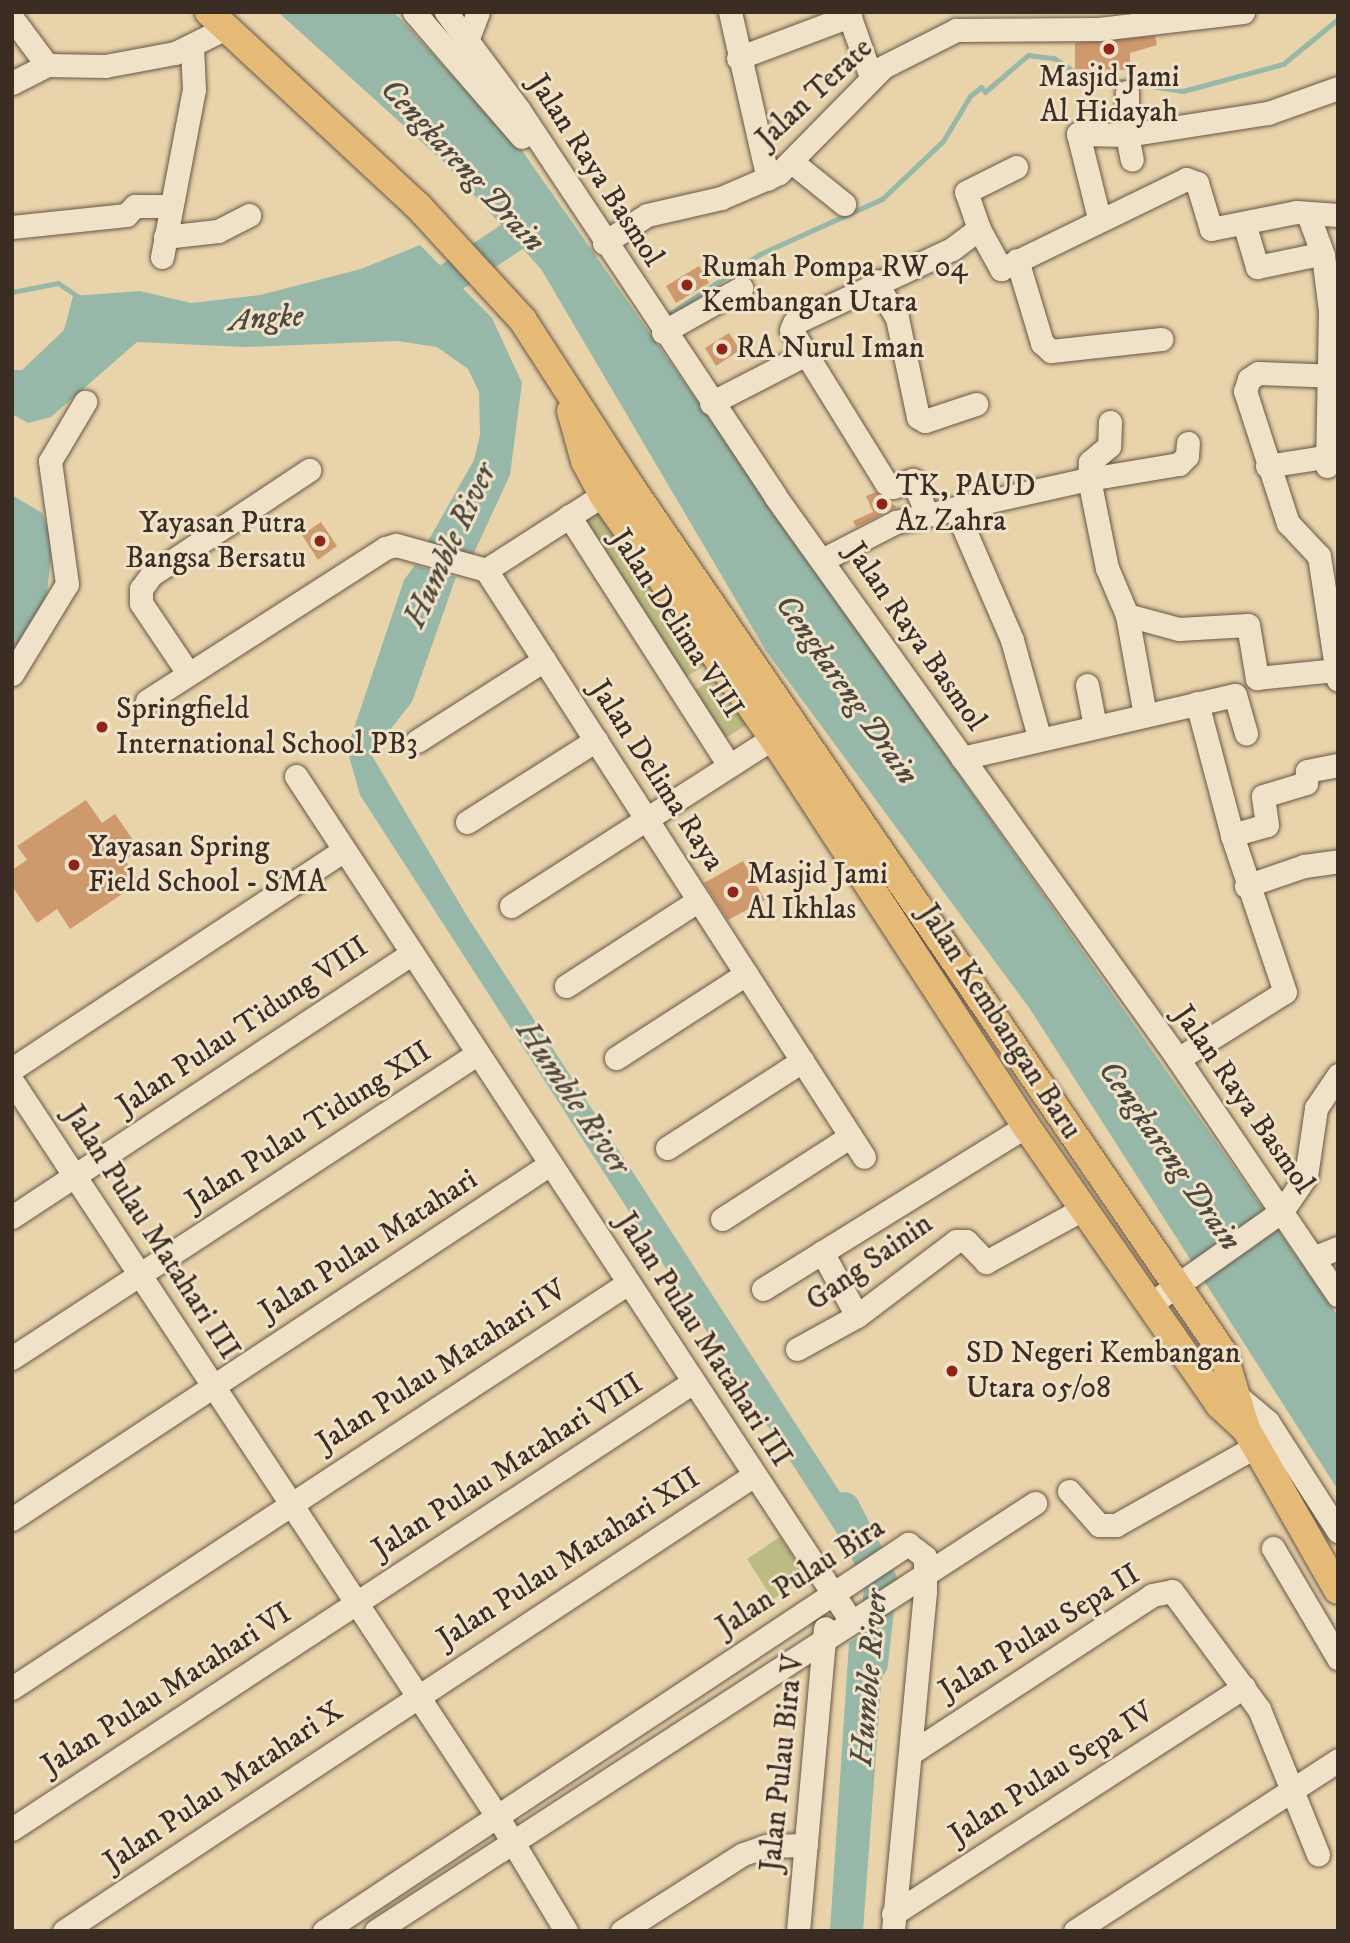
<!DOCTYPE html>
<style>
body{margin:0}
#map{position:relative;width:1350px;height:1943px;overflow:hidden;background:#e8d3ab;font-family:"IM FELL DW Pica",serif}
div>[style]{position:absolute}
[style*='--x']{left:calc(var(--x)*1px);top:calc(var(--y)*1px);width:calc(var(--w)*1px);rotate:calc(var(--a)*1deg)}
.green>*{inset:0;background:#bcbb84}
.water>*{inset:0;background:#97b8a9}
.stream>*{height:5px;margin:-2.5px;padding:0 2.5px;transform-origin:2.5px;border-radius:2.5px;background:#97b8a9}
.river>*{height:32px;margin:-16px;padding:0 16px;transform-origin:16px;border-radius:16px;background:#97b8a9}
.building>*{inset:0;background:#cf996e}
.roads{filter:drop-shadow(0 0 2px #675646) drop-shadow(0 0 2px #675646)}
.minor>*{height:23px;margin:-11.5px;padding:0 11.5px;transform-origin:11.5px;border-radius:11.5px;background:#f0e2c8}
.major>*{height:28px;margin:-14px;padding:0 14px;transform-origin:14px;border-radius:14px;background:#e4ba76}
.dots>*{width:19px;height:19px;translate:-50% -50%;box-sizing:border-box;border:4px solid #f0e2c8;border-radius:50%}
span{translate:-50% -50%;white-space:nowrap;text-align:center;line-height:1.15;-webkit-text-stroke:6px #f0e2c8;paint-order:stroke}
.poi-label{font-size:30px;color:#3c2d24}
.left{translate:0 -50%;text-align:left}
.right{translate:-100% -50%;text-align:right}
.street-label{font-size:30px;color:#3c2d24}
.water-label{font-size:32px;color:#4e493f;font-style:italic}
.frame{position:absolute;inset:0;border:14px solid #3c2d24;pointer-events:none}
</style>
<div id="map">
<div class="green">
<div style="clip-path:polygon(597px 506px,709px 663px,679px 681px,575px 524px)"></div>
<div style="clip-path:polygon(722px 674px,751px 722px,724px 739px,694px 691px)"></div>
<div style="clip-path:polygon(780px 1537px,807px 1578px,773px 1599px,747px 1559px)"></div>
</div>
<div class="water">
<div style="clip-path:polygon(278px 12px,394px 12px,523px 152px,1338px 1316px,1338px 1490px,1030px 1009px,766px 651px,541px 269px,444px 162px)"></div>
<div style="clip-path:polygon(420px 245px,492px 318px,522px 383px,510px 475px,472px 557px,427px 543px,474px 460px,480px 435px,479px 392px,468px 369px,437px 347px,397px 341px,245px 347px,137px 342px,51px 417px,28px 423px,12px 414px,12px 370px,22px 370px,64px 330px,73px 296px,140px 291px,191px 303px,260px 295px,361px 269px)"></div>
<div style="clip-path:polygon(12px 495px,42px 513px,53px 543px,46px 600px,12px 656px)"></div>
<div style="clip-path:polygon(415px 565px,456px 577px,412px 702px,371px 754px,467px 916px,871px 1540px,851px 1555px,360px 795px,347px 749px,404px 580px)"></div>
<div style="clip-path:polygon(886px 1617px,863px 1931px,830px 1931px,849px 1643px)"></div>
</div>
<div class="stream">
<div style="--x:12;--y:292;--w:47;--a:-11.1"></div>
<div style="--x:58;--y:283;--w:29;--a:34"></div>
<div style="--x:665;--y:317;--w:114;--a:-33.6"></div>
<div style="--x:760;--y:254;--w:134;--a:-24.3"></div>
<div style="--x:882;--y:199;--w:84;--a:-43.6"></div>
<div style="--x:943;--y:141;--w:52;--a:-59"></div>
<div style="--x:970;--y:96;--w:14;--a:-39"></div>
<div style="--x:981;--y:87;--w:6;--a:51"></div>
<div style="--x:985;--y:92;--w:57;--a:-40.7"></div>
<div style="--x:1028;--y:55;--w:26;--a:7"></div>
<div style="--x:1054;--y:58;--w:29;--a:34"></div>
<div style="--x:1078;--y:74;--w:106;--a:9.2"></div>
<div style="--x:1183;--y:91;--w:104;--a:-15.1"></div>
<div style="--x:1283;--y:64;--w:71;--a:-39.3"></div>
</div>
<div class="river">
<div style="--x:417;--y:300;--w:132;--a:-33.6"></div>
<div style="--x:844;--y:1508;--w:82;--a:63.1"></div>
<div style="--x:881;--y:1581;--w:83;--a:96.2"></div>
</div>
<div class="building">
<div style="clip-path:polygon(1155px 36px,1157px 45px,1130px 53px,1130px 70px,1075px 69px,1075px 43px)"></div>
<div style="clip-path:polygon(699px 266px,709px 283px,676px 303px,666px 286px)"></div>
<div style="clip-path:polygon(729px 333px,740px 350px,716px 366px,705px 348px)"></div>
<div style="clip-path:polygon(876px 492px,897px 507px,856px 527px,853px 521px,873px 512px,866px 496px)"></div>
<div style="clip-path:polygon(321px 522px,337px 546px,318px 560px,302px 535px)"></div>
<div style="clip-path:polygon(86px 800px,102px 823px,115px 814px,140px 850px,125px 860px,140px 882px,70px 929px,57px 909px,37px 923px,12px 886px,12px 870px,27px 860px,17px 846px)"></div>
<div style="clip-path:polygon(743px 861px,765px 900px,728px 920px,704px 883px)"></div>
</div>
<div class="roads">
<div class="minor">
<div style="--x:414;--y:12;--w:165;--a:49.2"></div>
<div style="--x:446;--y:12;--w:122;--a:53.3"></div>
<div style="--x:519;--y:110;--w:463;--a:56.4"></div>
<div style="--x:775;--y:496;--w:692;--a:54.4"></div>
<div style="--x:1178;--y:1059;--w:285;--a:55.9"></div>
<div style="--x:730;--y:12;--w:171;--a:77.2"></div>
<div style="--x:848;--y:12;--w:69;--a:70.5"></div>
<div style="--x:12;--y:18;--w:59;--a:53.3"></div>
<div style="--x:468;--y:38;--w:28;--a:-69"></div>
<div style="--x:738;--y:58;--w:120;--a:-20.6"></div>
<div style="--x:12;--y:83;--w:39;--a:-27"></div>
<div style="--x:47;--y:65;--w:58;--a:1"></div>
<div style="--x:105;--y:66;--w:71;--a:-10.5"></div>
<div style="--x:175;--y:53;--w:57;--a:-26.1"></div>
<div style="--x:1127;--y:92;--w:43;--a:90"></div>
<div style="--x:1127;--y:135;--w:143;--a:-8.9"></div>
<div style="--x:1268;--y:113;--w:74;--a:-19.7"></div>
<div style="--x:792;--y:162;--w:67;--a:38.9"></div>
<div style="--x:1309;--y:217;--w:40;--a:69.8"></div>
<div style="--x:1323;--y:255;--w:56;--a:82.9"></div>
<div style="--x:1330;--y:311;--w:155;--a:91.1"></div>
<div style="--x:1099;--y:218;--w:87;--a:-104"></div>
<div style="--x:1078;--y:134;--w:49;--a:1.2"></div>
<div style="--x:1127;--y:135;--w:25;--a:79"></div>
<div style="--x:1244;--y:223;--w:46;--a:73.5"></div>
<div style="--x:1257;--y:267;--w:59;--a:-11.7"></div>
<div style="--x:12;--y:227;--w:115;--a:-6"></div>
<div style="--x:126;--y:215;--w:13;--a:-45"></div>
<div style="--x:135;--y:206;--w:34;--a:0"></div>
<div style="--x:979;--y:229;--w:39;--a:-109"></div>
<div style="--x:966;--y:192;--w:56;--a:-26.6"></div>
<div style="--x:165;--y:237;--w:53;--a:-6.5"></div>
<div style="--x:218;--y:231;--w:35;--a:-27"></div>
<div style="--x:604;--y:243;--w:51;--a:-33.1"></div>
<div style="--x:647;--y:215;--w:76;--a:-12.9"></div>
<div style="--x:721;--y:198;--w:63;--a:-23.3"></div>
<div style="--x:779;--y:173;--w:148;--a:-45.5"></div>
<div style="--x:883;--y:67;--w:82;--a:-26.9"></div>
<div style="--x:956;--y:30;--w:143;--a:-0.4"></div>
<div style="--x:1099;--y:29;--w:145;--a:-6.7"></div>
<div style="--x:162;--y:257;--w:170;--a:-79.2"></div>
<div style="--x:194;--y:90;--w:42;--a:-92.7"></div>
<div style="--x:1017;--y:260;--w:87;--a:73.2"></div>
<div style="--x:1042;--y:343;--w:12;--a:42"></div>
<div style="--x:1051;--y:351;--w:111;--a:-6.2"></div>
<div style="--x:875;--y:281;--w:43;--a:59.3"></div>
<div style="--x:897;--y:318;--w:101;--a:78"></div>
<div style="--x:918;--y:417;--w:8;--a:30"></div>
<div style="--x:925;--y:421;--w:54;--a:-18.4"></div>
<div style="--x:663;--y:332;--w:90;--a:-29.4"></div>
<div style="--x:1338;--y:376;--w:80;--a:-177.9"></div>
<div style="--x:1258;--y:373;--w:11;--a:146"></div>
<div style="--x:1249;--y:379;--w:13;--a:108"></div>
<div style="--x:1245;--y:391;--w:139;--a:72"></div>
<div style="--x:1288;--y:523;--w:45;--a:46.8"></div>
<div style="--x:1319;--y:556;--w:125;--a:81.3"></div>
<div style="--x:711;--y:403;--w:107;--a:-27.3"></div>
<div style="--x:1110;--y:422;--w:24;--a:92"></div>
<div style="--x:1109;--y:446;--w:25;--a:140"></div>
<div style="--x:1090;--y:462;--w:17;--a:93"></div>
<div style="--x:1089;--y:479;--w:91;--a:-9.5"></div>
<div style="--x:1179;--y:464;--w:11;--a:-45"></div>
<div style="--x:1187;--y:456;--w:13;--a:-86"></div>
<div style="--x:1267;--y:466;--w:52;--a:-8.9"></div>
<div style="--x:955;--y:508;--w:144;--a:66.6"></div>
<div style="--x:1012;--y:640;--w:101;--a:74.4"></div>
<div style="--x:927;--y:515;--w:38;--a:-112"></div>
<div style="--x:913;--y:480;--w:21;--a:161"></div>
<div style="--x:893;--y:487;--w:8;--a:-150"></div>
<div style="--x:886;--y:483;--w:180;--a:-121.8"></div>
<div style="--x:791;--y:330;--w:8;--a:-67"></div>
<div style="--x:794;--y:323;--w:174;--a:-25.1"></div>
<div style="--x:952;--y:249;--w:34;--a:-37"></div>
<div style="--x:979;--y:229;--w:46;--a:61.2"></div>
<div style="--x:1001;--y:269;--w:206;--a:-25.9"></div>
<div style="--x:1186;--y:179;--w:12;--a:20"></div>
<div style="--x:1197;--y:183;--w:48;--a:73.1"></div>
<div style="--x:1211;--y:229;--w:87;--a:-11.3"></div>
<div style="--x:1296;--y:212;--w:42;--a:4.1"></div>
<div style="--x:569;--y:516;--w:296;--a:57.3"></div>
<div style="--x:822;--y:560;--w:83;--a:-27.2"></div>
<div style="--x:896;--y:522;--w:198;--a:-12.6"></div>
<div style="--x:1089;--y:479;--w:91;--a:78.6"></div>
<div style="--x:1107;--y:568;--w:51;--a:66.9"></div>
<div style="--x:1127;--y:615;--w:102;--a:79.8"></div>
<div style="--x:486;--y:570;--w:139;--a:-32.7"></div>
<div style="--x:1127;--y:615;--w:54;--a:15.1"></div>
<div style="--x:1179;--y:629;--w:69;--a:-3.3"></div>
<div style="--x:1248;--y:625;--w:54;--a:80.4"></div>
<div style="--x:1257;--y:678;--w:79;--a:-5.8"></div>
<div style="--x:188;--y:673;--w:84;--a:-123.9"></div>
<div style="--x:141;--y:603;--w:14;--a:-90"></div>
<div style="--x:141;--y:589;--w:17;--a:-54"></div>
<div style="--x:151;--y:575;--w:190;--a:-33.6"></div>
<div style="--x:12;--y:674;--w:105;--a:-58.6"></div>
<div style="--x:67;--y:584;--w:124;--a:-97.9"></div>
<div style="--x:50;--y:461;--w:69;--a:-59.3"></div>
<div style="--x:1087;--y:685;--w:42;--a:79"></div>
<div style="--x:147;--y:701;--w:283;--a:-32.7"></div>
<div style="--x:385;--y:548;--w:11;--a:-15"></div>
<div style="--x:396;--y:545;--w:93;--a:15.5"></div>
<div style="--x:486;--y:570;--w:698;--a:57.22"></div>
<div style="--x:1197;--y:703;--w:137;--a:75.1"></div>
<div style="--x:417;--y:741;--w:151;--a:-32.5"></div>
<div style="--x:962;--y:758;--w:280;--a:-13"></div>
<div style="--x:1235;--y:695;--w:40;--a:74"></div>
<div style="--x:296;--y:776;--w:1011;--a:56.7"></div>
<div style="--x:467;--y:822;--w:153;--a:-32.4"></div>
<div style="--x:1246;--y:886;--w:61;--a:-19"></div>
<div style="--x:1304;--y:866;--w:34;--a:-8"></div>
<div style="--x:511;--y:906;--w:311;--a:-32.7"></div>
<div style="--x:566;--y:986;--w:158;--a:-32.9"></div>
<div style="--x:616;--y:1058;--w:155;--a:-32.9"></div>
<div style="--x:1178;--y:1059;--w:126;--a:-32.1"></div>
<div style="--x:1285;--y:992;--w:166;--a:-108.7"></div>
<div style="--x:1232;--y:835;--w:36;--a:-16"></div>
<div style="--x:1267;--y:825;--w:29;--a:-98"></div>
<div style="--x:1263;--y:796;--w:45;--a:-16.8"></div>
<div style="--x:1306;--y:783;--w:12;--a:-85"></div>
<div style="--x:1307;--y:771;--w:32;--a:-11"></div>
<div style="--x:12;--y:1069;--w:396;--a:-33.4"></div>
<div style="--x:12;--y:1081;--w:881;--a:56.58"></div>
<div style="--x:497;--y:1816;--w:134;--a:59"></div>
<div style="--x:667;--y:1148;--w:161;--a:-32.8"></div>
<div style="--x:12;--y:1217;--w:478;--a:-33.4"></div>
<div style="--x:722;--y:1219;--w:153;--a:-32.8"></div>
<div style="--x:822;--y:1252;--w:73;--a:61.3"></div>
<div style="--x:1313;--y:1258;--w:27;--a:-22"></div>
<div style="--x:763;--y:1289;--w:309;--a:-31.8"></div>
<div style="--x:1152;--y:1303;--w:159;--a:-35.3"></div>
<div style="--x:1282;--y:1211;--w:42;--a:-55.6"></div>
<div style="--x:1306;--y:1176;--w:69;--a:-81.6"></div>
<div style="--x:1316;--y:1108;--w:40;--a:-56"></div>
<div style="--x:797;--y:1349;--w:68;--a:-28.8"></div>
<div style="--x:857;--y:1316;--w:124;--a:-37.1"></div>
<div style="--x:956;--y:1241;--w:10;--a:0"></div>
<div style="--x:966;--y:1241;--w:29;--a:46"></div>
<div style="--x:986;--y:1262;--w:111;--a:-28.7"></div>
<div style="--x:12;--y:1358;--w:556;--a:-33.18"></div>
<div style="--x:1241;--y:1399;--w:35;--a:40"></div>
<div style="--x:1268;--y:1422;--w:130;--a:57.3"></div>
<div style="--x:1069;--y:1491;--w:45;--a:48.6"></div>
<div style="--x:1099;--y:1525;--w:17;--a:0"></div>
<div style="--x:1116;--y:1525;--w:161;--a:-29.4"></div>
<div style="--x:12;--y:1519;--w:645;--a:-33.42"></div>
<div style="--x:1273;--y:1548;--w:128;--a:59.4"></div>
<div style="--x:12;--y:1688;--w:737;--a:-33.32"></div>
<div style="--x:911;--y:1753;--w:288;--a:-33.2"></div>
<div style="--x:1152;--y:1595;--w:20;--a:-11"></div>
<div style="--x:1172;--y:1591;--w:147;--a:53.6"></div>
<div style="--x:1259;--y:1709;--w:157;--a:67.9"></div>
<div style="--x:12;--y:1829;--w:815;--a:-33.28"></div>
<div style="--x:893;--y:1914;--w:418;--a:-32.9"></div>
<div style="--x:64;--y:1931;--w:827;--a:-33.46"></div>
<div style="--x:324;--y:1931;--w:701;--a:-33.53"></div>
<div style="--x:908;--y:1544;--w:21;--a:37"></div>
<div style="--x:925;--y:1557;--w:35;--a:90"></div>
<div style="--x:925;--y:1592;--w:341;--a:95.4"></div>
<div style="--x:376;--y:1931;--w:786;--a:-33"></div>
<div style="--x:622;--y:1931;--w:143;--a:-32.5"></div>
<div style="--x:743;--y:1854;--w:24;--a:-19"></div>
<div style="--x:766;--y:1846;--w:40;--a:-1.4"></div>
<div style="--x:798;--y:1931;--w:304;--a:-84.9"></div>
<div style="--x:1075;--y:1931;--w:314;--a:-33"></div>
</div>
<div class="major">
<div style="--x:209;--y:12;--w:285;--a:42.9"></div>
<div style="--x:418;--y:206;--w:154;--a:47.4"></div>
<div style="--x:522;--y:319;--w:192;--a:57.1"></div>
<div style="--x:626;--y:480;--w:1058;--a:55.63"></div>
<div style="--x:1223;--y:1353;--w:79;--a:73.2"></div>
<div style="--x:1246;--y:1429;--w:185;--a:60.3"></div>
<div style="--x:571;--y:411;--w:52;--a:74.4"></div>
<div style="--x:585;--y:461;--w:38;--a:62"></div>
<div style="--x:603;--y:495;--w:297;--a:55"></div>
<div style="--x:773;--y:738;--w:463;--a:56.9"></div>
<div style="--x:1026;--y:1126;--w:340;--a:55.2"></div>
<div style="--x:1220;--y:1405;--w:35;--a:43"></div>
</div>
</div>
<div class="dots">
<div style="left:1109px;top:49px;background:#8f2418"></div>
<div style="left:687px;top:285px;background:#8f2418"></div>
<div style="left:722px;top:349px;background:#8f2418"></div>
<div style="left:882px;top:504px;background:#8f2418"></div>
<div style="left:320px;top:541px;background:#8f2418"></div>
<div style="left:102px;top:727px;background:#8f2418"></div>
<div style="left:74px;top:865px;background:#8f2418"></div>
<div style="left:733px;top:892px;background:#8f2418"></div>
<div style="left:952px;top:1371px;background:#8f2418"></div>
</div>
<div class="poi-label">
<span style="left:1109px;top:95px">Masjid Jami<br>Al Hidayah</span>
<span class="left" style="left:701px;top:285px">Rumah Pompa RW 04<br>Kembangan Utara</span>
<span class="left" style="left:736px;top:349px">RA Nurul Iman</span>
<span class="left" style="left:896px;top:504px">TK, PAUD<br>Az Zahra</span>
<span class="right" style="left:306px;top:541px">Yayasan Putra<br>Bangsa Bersatu</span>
<span class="left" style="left:116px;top:727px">Springfield<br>International School PB3</span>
<span class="left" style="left:88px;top:865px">Yayasan Spring<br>Field School - SMA</span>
<span class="left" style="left:747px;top:892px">Masjid Jami<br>Al Ikhlas</span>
<span class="left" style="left:966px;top:1371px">SD Negeri Kembangan<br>Utara 05/08</span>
</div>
<div class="street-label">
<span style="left:815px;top:94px;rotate:-43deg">Jalan Terate</span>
<span style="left:595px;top:171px;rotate:57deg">Jalan Raya Basmol</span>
<span style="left:676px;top:624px;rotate:57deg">Jalan Delima VIII</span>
<span style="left:915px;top:637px;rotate:55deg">Jalan Raya Basmol</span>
<span style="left:656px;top:776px;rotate:57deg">Jalan Delima Raya</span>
<span style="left:999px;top:1022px;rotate:57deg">Jalan Kembangan Baru</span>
<span style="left:243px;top:1027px;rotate:-34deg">Jalan Pulau Tidung VIII</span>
<span style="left:1243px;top:1100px;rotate:55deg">Jalan Raya Basmol</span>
<span style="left:309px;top:1127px;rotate:-33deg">Jalan Pulau Tidung XII</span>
<span style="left:151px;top:1233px;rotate:57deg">Jalan Pulau Matahari III</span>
<span style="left:369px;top:1246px;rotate:-33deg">Jalan Pulau Matahari</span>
<span style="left:870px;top:1263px;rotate:-35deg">Gang Sainin</span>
<span style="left:703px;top:1340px;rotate:57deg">Jalan Pulau Matahari III</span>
<span style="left:442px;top:1367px;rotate:-33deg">Jalan Pulau Matahari IV</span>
<span style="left:508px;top:1467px;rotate:-33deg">Jalan Pulau Matahari VIII</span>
<span style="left:569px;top:1559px;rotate:-33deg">Jalan Pulau Matahari XII</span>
<span style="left:801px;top:1578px;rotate:-33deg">Jalan Pulau Bira</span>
<span style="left:1040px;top:1633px;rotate:-32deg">Jalan Pulau Sepa II</span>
<span style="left:167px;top:1690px;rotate:-33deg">Jalan Pulau Matahari VI</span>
<span style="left:783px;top:1763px;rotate:-84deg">Jalan Pulau Bira V</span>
<span style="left:1052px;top:1774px;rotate:-33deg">Jalan Pulau Sepa IV</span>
<span style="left:224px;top:1787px;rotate:-34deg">Jalan Pulau Matahari X</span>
</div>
<div class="water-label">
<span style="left:462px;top:166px;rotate:47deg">Cengkareng Drain</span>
<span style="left:266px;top:319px;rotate:-4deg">Angke</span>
<span style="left:451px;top:546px;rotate:-65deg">Humble River</span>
<span style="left:846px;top:690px;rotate:55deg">Cengkareng Drain</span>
<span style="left:572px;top:1098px;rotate:56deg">Humble River</span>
<span style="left:1169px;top:1156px;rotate:55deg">Cengkareng Drain</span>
<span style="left:870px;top:1678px;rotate:-85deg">Humble River</span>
</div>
<div class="frame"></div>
</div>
